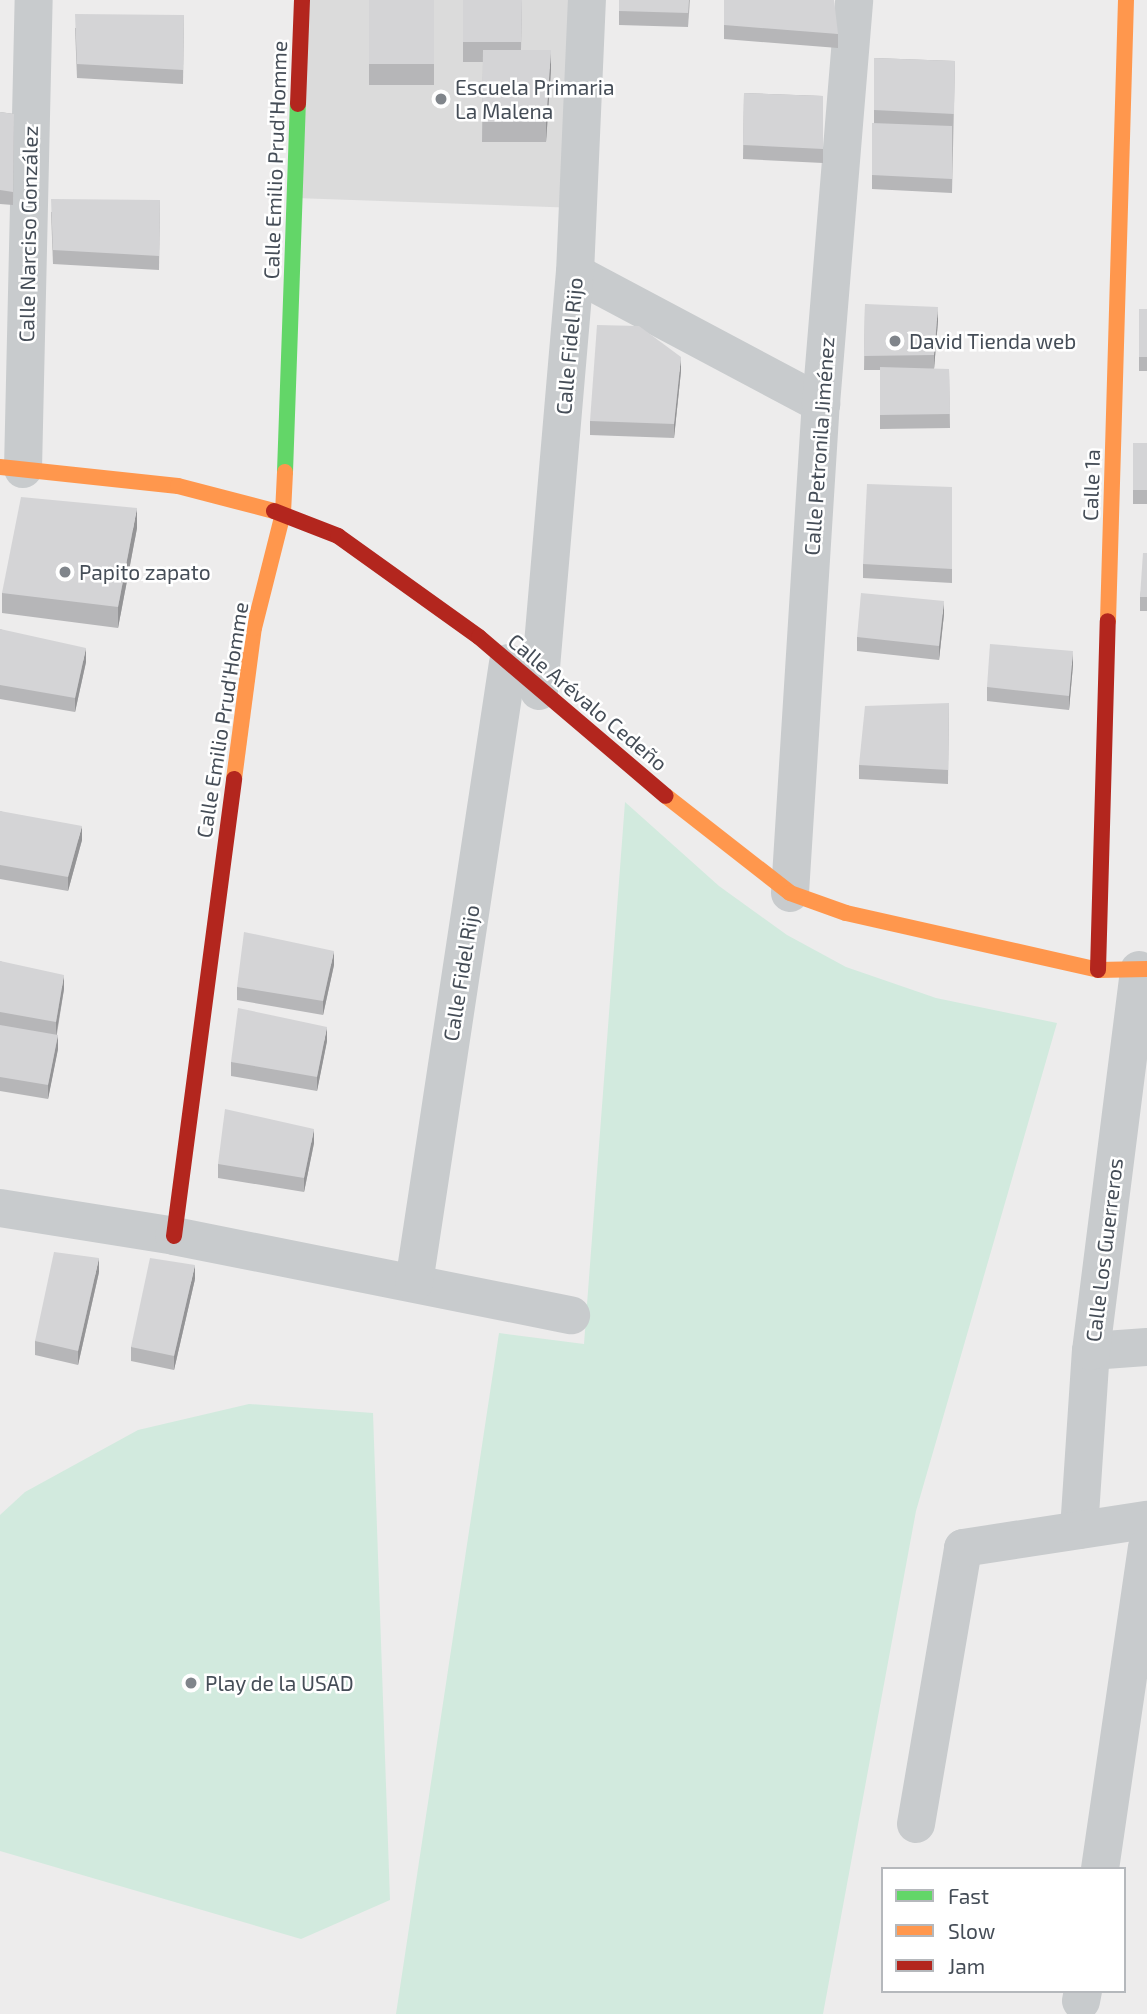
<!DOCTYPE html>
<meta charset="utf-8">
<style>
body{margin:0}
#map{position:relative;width:1147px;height:2014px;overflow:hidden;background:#edecec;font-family:"Exo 2",sans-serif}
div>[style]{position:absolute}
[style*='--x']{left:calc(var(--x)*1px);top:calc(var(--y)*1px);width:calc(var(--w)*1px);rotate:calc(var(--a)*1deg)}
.education>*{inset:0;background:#dbdbdb}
.green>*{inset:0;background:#d2eade}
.street>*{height:38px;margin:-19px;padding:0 19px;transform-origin:19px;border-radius:19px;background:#c8cbcd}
.fast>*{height:16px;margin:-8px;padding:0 8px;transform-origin:8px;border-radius:8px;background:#63d668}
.slow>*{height:16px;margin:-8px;padding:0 8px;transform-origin:8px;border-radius:8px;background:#ff974d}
.jam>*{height:16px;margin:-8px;padding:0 8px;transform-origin:8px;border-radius:8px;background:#b3261e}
.wall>*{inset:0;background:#b6b6b8}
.shaded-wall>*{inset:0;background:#949496}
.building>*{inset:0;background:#d4d4d6}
.dots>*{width:19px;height:19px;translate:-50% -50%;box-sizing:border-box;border:4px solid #fff;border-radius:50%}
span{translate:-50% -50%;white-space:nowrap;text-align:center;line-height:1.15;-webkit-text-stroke:5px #fff;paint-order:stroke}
.poi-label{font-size:21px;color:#454d57}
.left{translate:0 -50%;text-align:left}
.street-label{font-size:21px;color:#454d57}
.legend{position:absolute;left:881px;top:1867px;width:245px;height:126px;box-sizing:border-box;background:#fff;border:2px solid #b5b8bc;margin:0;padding:9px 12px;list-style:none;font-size:21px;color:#454d57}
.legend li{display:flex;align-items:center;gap:14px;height:35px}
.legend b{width:35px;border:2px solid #b5b8bc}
</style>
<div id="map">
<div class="education">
<div style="clip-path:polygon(302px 0,587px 0,578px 208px,295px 198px)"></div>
</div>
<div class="green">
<div style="clip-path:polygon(625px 802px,719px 886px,787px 935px,846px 967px,936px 998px,1057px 1023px,916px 1511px,823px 2014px,396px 2014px,499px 1333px,584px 1344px)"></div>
<div style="clip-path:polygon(249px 1404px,373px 1413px,390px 1900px,301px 1939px,0 1851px,0 1515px,25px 1492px,138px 1430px)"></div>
</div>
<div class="street">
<div style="--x:575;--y:273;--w:279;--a:28"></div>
<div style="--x:23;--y:469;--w:469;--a:-88.7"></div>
<div style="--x:539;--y:691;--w:420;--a:-85.1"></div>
<div style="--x:575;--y:273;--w:273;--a:-87.5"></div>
<div style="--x:790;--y:893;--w:490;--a:-86.4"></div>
<div style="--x:821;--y:404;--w:405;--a:-85.3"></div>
<div style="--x:0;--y:1208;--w:176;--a:9.1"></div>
<div style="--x:174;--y:1236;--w:405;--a:11.3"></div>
<div style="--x:414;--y:1283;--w:627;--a:-81.38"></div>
<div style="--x:1091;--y:1351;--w:56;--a:-4.1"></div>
<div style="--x:1079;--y:1530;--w:179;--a:-86.2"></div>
<div style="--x:1091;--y:1351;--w:384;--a:-82.8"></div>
<div style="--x:916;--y:1824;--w:280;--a:-80.3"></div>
<div style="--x:963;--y:1548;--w:186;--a:-8.7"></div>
<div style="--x:1100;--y:1869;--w:325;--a:-81.7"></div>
<div style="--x:1081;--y:2001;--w:10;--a:-79"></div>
</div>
<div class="fast">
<div style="--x:285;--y:472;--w:368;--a:-88"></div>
</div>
<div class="slow">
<div style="--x:0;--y:467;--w:179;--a:6.1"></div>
<div style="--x:178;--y:486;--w:99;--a:14.6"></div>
<div style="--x:1108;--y:621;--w:621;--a:-88.34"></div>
<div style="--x:234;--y:779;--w:152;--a:-82.5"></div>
<div style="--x:254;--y:628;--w:119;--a:-75.8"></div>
<div style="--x:283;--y:513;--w:41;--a:-87.2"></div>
<div style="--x:666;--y:796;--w:157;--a:38"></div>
<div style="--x:790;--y:893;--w:59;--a:19.7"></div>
<div style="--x:846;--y:913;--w:258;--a:12.7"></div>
<div style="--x:1098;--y:970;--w:49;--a:-1.2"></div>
</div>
<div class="jam">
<div style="--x:298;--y:104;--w:104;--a:-87.8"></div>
<div style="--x:274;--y:511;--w:69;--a:21.3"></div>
<div style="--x:338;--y:536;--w:173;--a:35.6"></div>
<div style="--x:479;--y:637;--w:245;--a:40.4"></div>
<div style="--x:1098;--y:970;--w:349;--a:-88.4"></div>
<div style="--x:174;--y:1236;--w:461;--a:-82.5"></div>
</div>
<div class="wall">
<div style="clip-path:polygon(369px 0,434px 0,434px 85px,369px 85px)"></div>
<div style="clip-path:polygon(463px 0,522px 0,521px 50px,551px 70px,546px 142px,482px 142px,483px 62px,463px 62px)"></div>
<div style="clip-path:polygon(619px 0,690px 0,688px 27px,619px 25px)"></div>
<div style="clip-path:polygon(724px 0,838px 34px,838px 48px,724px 39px)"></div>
<div style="clip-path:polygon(184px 15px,183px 84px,77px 78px,75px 28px)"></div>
<div style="clip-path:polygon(874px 58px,955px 61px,952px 193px,872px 189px,872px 123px,874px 123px)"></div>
<div style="clip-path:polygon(744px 93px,823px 96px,823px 163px,743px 159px)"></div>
<div style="clip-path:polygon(0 112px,14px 114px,13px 205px,0 204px)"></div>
<div style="clip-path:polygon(160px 200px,159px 270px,53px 264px,51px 212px)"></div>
<div style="clip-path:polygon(865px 304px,938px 321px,934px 369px,949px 369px,950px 428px,880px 429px,880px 370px,864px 370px)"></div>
<div style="clip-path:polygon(1139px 309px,1147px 309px,1147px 371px,1139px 371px)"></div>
<div style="clip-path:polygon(681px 371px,674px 438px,590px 435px,590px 421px)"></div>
<div style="clip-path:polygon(1133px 443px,1147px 443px,1147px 504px,1133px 504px)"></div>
<div style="clip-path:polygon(952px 487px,952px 583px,863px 578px,863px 564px)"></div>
<div style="clip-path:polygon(137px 528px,118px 628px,2px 613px,2px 593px)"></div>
<div style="clip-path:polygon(1147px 553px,1147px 611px,1140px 611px,1140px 597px)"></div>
<div style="clip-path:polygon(944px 614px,939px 660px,857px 651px,857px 637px)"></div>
<div style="clip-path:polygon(0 629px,86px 662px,75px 712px,0 699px)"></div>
<div style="clip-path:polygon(1073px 665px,1069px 710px,987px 701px,987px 687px)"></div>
<div style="clip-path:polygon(949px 703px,948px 784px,859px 779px,859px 765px)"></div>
<div style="clip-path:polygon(0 811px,82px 840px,68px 891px,0 879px)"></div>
<div style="clip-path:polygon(0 961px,64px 989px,57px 1034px,58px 1049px,48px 1099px,0 1091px)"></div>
<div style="clip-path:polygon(334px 965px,323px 1015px,237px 1000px,237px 987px)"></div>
<div style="clip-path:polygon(327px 1041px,317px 1091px,231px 1076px,231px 1062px)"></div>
<div style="clip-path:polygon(314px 1143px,304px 1192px,218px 1178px,218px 1164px)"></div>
<div style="clip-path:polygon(99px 1272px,78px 1365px,35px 1355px,35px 1341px)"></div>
<div style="clip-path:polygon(195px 1279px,174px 1370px,131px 1361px,131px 1347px)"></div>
</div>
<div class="shaded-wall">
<div style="clip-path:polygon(551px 50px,551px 70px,546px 142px,546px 122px)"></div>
<div style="clip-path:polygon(938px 307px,938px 321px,934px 369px,934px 355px)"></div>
<div style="clip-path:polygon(681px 357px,681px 371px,674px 438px,674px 424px)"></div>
<div style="clip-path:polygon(137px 508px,137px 528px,118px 628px,118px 607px)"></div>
<div style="clip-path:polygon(944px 601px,944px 614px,939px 660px,939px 646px)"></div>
<div style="clip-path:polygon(86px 648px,86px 662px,75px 712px,75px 698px)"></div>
<div style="clip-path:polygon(1073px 651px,1073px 665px,1069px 710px,1069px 696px)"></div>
<div style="clip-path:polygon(82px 826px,82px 840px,68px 891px,68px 877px)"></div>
<div style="clip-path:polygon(334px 951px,334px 965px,323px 1015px,323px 1001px)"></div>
<div style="clip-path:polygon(64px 975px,64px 989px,56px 1036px,56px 1022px)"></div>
<div style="clip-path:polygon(327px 1027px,327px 1041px,317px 1091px,317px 1077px)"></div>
<div style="clip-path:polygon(58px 1035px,58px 1049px,48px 1099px,48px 1085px)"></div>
<div style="clip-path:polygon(314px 1129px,314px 1143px,304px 1192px,304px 1178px)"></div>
<div style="clip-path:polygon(99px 1258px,99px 1272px,78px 1365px,78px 1351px)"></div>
<div style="clip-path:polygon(195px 1265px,195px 1279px,174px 1370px,174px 1356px)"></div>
</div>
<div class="building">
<div style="clip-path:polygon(369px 0,434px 0,434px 64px,369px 64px)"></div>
<div style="clip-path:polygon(463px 0,522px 0,521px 42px,463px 42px)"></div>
<div style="clip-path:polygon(619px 0,689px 0,688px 13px,619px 11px)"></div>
<div style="clip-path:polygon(724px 0,834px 0,838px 34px,724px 25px)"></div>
<div style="clip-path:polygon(75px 14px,184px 15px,183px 70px,77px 64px)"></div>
<div style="clip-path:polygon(483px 50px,551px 50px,546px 122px,482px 122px)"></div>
<div style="clip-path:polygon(874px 58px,955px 61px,954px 114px,874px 110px)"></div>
<div style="clip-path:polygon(744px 93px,823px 96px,823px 149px,743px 145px)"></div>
<div style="clip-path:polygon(0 112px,14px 114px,13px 192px,0 190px)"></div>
<div style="clip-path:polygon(872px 123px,952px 126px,952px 179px,872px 175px)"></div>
<div style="clip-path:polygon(51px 199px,160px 200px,159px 256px,53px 250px)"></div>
<div style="clip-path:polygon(865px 304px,938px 307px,934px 355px,864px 356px)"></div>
<div style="clip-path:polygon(1139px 309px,1147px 309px,1147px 357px,1139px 357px)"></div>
<div style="clip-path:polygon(597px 325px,639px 326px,681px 357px,674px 424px,590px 421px)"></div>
<div style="clip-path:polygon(880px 367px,949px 369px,950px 414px,880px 415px)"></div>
<div style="clip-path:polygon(1133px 443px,1147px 443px,1147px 490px,1133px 490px)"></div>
<div style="clip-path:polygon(867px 484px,952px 487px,952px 569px,863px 564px)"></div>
<div style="clip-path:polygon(21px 497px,137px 508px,118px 607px,2px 593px)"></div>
<div style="clip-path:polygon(1143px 553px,1147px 553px,1147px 597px,1140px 597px)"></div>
<div style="clip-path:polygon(861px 593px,944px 601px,939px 646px,857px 637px)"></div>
<div style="clip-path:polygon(0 629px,86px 648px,75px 698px,0 685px)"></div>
<div style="clip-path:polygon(990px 644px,1073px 651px,1069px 696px,987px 687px)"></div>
<div style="clip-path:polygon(949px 703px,948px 770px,859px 765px,865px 706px)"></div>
<div style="clip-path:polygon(0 811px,82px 826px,68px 877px,0 865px)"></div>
<div style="clip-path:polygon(244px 932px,334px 951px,323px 1001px,237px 987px)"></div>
<div style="clip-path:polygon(0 961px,64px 975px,56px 1022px,0 1012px)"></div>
<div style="clip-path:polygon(238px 1008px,327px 1027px,317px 1077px,231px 1062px)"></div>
<div style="clip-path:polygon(0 1025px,58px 1035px,48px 1085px,0 1077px)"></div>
<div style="clip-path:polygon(225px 1109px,314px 1129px,304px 1178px,218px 1164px)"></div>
<div style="clip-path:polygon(54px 1252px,99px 1258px,78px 1351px,35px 1341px)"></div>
<div style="clip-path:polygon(150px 1258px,195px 1265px,174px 1356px,131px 1347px)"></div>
</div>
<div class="dots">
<div style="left:441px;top:99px;background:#80858b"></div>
<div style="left:895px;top:341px;background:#80858b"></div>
<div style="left:65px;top:572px;background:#80858b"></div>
<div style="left:191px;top:1683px;background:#80858b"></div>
</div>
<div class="poi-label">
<span class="left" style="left:455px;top:99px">Escuela Primaria<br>La Malena</span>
<span class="left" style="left:909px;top:341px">David Tienda web</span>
<span class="left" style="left:79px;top:572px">Papito zapato</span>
<span class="left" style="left:205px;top:1683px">Play de la USAD</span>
</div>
<div class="street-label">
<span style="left:275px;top:160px;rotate:-88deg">Calle Emilio Prud'Homme</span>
<span style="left:28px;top:234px;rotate:-89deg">Calle Narciso González</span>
<span style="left:569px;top:346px;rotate:-85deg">Calle Fidel Rijo</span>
<span style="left:819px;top:446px;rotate:-86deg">Calle Petronila Jiménez</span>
<span style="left:1091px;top:485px;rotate:-88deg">Calle 1a</span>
<span style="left:588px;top:702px;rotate:40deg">Calle Arévalo Cedeño</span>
<span style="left:222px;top:720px;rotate:-81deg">Calle Emilio Prud'Homme</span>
<span style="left:461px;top:973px;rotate:-81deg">Calle Fidel Rijo</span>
<span style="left:1104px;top:1250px;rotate:-83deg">Calle Los Guerreros</span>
</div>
<ul class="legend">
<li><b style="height:9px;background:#63d668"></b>Fast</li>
<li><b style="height:9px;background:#ff974d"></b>Slow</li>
<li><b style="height:9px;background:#b3261e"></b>Jam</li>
</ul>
</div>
